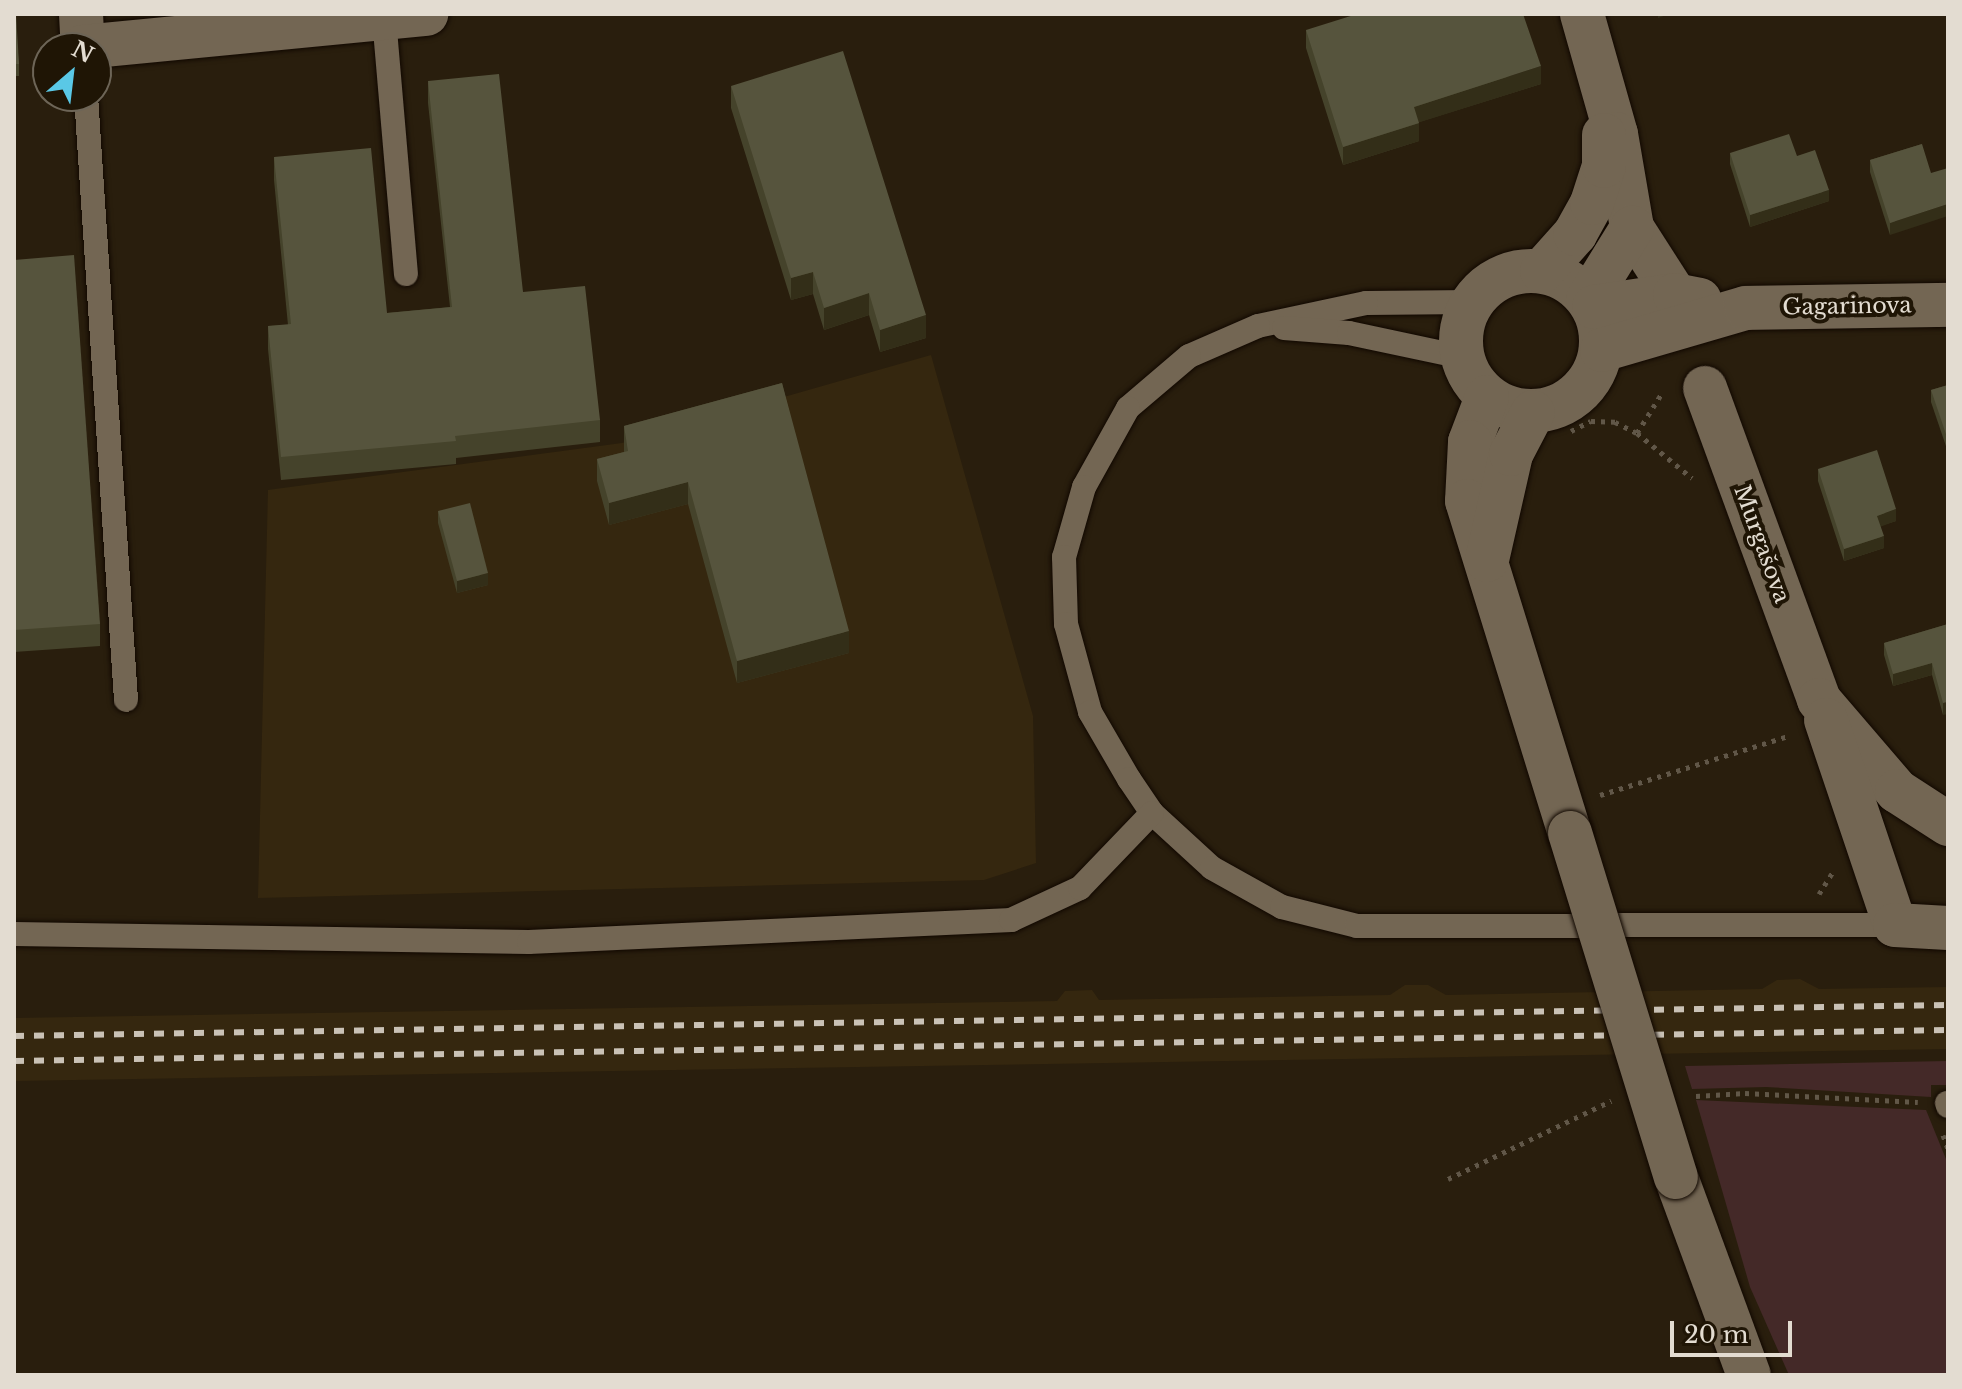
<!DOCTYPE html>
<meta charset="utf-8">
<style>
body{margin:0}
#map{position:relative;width:1962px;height:1389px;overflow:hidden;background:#291e0d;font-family:"Libre Baskerville",serif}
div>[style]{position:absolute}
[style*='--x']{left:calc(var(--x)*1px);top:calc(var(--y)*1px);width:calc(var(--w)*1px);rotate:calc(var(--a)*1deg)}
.built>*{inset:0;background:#35270f}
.green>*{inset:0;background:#442928}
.path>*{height:5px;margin-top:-2.5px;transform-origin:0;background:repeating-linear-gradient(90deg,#615748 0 4px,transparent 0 10px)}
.roads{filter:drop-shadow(0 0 2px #110800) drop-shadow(0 0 2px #110800)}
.lane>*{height:24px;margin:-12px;padding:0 12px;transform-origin:12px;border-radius:12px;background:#736653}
.street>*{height:44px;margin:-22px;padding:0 22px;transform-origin:22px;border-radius:22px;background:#736653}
.street>.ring{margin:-22px;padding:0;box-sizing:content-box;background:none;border:44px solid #736653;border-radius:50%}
.rail>*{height:6px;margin-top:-3px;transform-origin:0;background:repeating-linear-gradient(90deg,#cac2b6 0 10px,transparent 0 20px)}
.bridges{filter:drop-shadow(0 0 2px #110800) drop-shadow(0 0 2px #110800)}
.street-bridge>*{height:44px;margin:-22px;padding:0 22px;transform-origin:22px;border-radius:22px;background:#736653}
.wall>*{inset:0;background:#45432b}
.shaded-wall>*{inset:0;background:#332e18}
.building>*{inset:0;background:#56543d}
span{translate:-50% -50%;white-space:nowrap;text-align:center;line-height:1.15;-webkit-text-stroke:8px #1f1505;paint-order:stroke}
.street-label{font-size:22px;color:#e3dcd1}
.frame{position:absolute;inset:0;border:16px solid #e3dcd1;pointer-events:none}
.north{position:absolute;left:32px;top:32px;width:80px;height:80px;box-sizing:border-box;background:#1f1505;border:2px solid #6d6557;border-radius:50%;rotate:28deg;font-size:22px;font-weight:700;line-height:32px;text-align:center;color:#e3dcd1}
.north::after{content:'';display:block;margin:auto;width:28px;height:36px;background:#5ac8e6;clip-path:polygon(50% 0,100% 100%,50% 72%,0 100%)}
.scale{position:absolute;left:1670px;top:1321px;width:122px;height:36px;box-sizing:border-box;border:4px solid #e3dcd1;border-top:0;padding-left:10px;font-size:24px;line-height:28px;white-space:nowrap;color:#e3dcd1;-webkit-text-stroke:6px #1f1505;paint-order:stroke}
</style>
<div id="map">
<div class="built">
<div style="clip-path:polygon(931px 355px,1033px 716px,1036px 863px,984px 880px,258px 898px,268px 490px,622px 443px)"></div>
<div style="clip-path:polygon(1800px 979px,1819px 989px,1948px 987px,1948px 1049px,14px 1081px,14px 1018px,1057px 1001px,1065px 991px,1092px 990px,1099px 1000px,1390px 995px,1405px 985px,1428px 985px,1446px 995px,1762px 989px,1777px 980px)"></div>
</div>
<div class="green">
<div style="clip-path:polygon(1948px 1061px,1948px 1085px,1931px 1085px,1931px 1097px,1766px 1087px,1692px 1089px,1685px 1066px)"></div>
<div style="clip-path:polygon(1696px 1100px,1926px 1110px,1948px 1164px,1948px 1375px,1789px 1375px,1750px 1287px)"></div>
</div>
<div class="path">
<div style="--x:1571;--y:431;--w:22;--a:-27"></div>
<div style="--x:1591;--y:421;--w:24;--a:2"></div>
<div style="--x:1615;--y:422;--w:25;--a:27"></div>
<div style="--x:1637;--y:433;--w:71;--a:39.3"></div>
<div style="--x:1637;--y:433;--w:47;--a:-58"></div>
<div style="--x:1600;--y:795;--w:197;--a:-17.4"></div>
<div style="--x:1819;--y:894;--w:26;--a:-58"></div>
<div style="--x:1696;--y:1096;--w:49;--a:-3.5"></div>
<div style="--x:1745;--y:1093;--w:173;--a:3"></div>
<div style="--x:1943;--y:1135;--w:15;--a:70"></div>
<div style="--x:1448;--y:1179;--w:181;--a:-25.6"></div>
</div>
<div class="roads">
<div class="lane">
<div style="--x:384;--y:18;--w:257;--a:85.1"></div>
<div style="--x:86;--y:96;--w:605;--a:86.21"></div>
<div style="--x:1472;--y:302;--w:106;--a:179.5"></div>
<div style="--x:1366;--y:303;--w:110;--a:168"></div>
<div style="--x:1258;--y:326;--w:75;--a:156.5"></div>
<div style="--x:1189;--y:356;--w:80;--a:139.6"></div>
<div style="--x:1128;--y:408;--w:90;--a:119.1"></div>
<div style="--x:1084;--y:487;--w:73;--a:105.9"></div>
<div style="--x:1064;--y:557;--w:67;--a:88.3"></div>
<div style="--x:1066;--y:624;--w:91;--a:74.7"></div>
<div style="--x:1090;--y:712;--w:78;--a:59.8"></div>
<div style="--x:1129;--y:779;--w:41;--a:55.9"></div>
<div style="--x:1152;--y:813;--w:81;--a:42.5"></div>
<div style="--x:1212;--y:868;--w:80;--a:29.1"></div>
<div style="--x:1282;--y:907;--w:77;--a:14.2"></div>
<div style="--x:1357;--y:926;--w:538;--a:-0.11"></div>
<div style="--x:1284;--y:328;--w:65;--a:4.4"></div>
<div style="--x:1349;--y:333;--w:116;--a:12"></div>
<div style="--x:14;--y:934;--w:515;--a:0.89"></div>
<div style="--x:529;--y:942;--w:483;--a:-2.6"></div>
<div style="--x:1011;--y:920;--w:76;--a:-24.9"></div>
<div style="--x:1080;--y:888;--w:104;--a:-46.2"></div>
<div style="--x:1947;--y:1103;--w:3;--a:72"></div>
</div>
<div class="street">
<div style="--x:81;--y:14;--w:33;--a:87"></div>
<div style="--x:83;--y:47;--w:345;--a:-5.5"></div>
<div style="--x:1582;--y:14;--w:125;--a:74.2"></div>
<div style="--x:1616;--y:134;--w:95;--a:80.3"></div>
<div style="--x:1632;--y:228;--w:80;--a:57.3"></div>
<div class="ring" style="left:1461px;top:271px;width:96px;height:96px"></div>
<div style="--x:1542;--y:271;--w:50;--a:-48.3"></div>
<div style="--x:1575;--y:234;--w:35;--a:-61"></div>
<div style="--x:1592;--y:203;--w:39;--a:-72"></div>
<div style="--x:1604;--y:166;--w:31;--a:-90"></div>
<div style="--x:1588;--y:299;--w:84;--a:-58.2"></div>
<div style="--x:1594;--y:307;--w:82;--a:-8.4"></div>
<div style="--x:1675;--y:295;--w:25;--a:11"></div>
<div style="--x:1602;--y:350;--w:150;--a:-16.3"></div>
<div style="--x:1746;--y:308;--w:202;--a:-0.9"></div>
<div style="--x:1705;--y:388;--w:332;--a:69.9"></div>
<div style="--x:1819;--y:700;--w:120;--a:49.4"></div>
<div style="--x:1897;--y:791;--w:61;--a:32.9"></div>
<div style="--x:1487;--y:397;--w:48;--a:110.7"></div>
<div style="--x:1470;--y:442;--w:59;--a:92.9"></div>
<div style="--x:1467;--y:501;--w:348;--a:72.8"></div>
<div style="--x:1487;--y:560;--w:109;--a:-77.2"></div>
<div style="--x:1511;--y:454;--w:47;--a:-62.4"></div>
<div style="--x:1826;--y:720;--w:216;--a:71.4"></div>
<div style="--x:1895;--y:925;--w:53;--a:3.2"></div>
<div style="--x:1676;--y:1177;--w:211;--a:69.8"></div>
</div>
</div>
<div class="rail">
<div style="--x:14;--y:1036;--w:1934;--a:-0.92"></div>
<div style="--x:14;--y:1061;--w:1934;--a:-0.92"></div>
</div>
<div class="bridges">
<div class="street-bridge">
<div style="--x:1570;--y:833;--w:360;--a:72.9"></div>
</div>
</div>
<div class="wall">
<div style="clip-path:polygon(14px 14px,19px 64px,19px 76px,14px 76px)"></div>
<div style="clip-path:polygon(1306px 30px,1541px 84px,1419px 122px,1419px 141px,1343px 165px,1306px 48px)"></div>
<div style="clip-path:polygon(428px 81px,523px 292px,600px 420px,600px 442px,456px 458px,456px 464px,281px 480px,268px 349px,268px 326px,288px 325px,274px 180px,274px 157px,387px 313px,450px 307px,428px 103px)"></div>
<div style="clip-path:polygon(731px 86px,926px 338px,880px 352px,869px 315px,824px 330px,813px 294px,791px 300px,731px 108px)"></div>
<div style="clip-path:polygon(1922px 144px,1890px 235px,1870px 172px,1870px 160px)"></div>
<div style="clip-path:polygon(1730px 153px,1797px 156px,1829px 201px,1750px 227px,1730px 164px)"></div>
<div style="clip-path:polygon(14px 260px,100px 624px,100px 646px,14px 652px)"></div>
<div style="clip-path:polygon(782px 383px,849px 653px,737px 683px,688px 504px,609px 525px,597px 481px,597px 459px,624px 452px,624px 426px)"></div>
<div style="clip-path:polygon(1948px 385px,1948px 452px,1931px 402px,1931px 390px)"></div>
<div style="clip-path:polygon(1818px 469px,1896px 521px,1880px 526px,1884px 548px,1844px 561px,1818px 481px)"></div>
<div style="clip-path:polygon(438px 511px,488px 585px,457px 593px,438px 523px)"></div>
<div style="clip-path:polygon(1948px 624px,1943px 715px,1932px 675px,1893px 686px,1884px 655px,1884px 643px)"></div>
</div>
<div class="shaded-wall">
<div style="clip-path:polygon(1658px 14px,1669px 14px,1658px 18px)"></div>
<div style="clip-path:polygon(1541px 66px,1541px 84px,1414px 124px,1414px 107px)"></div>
<div style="clip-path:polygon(1419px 123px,1419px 141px,1343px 165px,1343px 147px)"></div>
<div style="clip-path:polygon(1829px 190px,1829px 201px,1750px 227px,1750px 215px)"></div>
<div style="clip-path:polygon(1948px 204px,1948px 216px,1890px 235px,1890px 223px)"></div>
<div style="clip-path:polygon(813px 272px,813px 294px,791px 300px,791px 278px)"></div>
<div style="clip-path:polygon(869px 293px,869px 315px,824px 330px,824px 308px)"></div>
<div style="clip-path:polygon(926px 315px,926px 338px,880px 352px,880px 330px)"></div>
<div style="clip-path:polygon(688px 482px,688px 504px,609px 525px,609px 503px)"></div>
<div style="clip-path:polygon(1896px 509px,1896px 521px,1877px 528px,1877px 516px)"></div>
<div style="clip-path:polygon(1884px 536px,1884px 548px,1844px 561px,1844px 549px)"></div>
<div style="clip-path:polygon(488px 573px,488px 585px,457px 593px,457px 581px)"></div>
<div style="clip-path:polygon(849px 631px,849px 653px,737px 683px,737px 661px)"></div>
<div style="clip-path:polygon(1932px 663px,1932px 675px,1893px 686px,1893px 674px)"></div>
<div style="clip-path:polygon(1948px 702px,1948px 714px,1943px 715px,1943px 703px)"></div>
</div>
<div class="building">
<div style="clip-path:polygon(14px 14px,16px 14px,19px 64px,14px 64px)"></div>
<div style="clip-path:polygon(1357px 14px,1523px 14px,1541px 66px,1414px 107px,1419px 123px,1343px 147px,1306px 30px)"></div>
<div style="clip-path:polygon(843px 51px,926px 315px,880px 330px,869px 293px,824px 308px,813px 272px,791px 278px,731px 86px)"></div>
<div style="clip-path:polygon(499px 74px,523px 292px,585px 286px,600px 420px,455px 436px,456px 441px,281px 457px,268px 326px,291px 324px,274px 157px,371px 148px,387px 313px,452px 307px,428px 81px)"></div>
<div style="clip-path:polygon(1789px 134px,1797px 156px,1815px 150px,1829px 190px,1750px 215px,1730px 153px)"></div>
<div style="clip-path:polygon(1922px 144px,1931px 173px,1948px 168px,1948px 204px,1890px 223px,1870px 160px)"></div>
<div style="clip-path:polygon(74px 255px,100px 624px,14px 630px,14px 260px)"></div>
<div style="clip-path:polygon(782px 383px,849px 631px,737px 661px,688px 482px,609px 503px,597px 459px,628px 451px,624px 426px)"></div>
<div style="clip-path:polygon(1948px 385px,1948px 440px,1931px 390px)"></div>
<div style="clip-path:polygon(1877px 450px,1896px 509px,1877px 516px,1884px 536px,1844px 549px,1818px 469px)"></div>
<div style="clip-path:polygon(470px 503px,488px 573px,457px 581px,438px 511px)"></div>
<div style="clip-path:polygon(1948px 624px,1948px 702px,1943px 703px,1932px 663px,1893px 674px,1884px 643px)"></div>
</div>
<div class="street-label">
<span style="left:1847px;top:306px;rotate:-1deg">Gagarinova</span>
<span style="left:1762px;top:544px;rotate:70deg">Murgašova</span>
</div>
<div class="frame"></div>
<div class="north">N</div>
<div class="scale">20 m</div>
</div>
